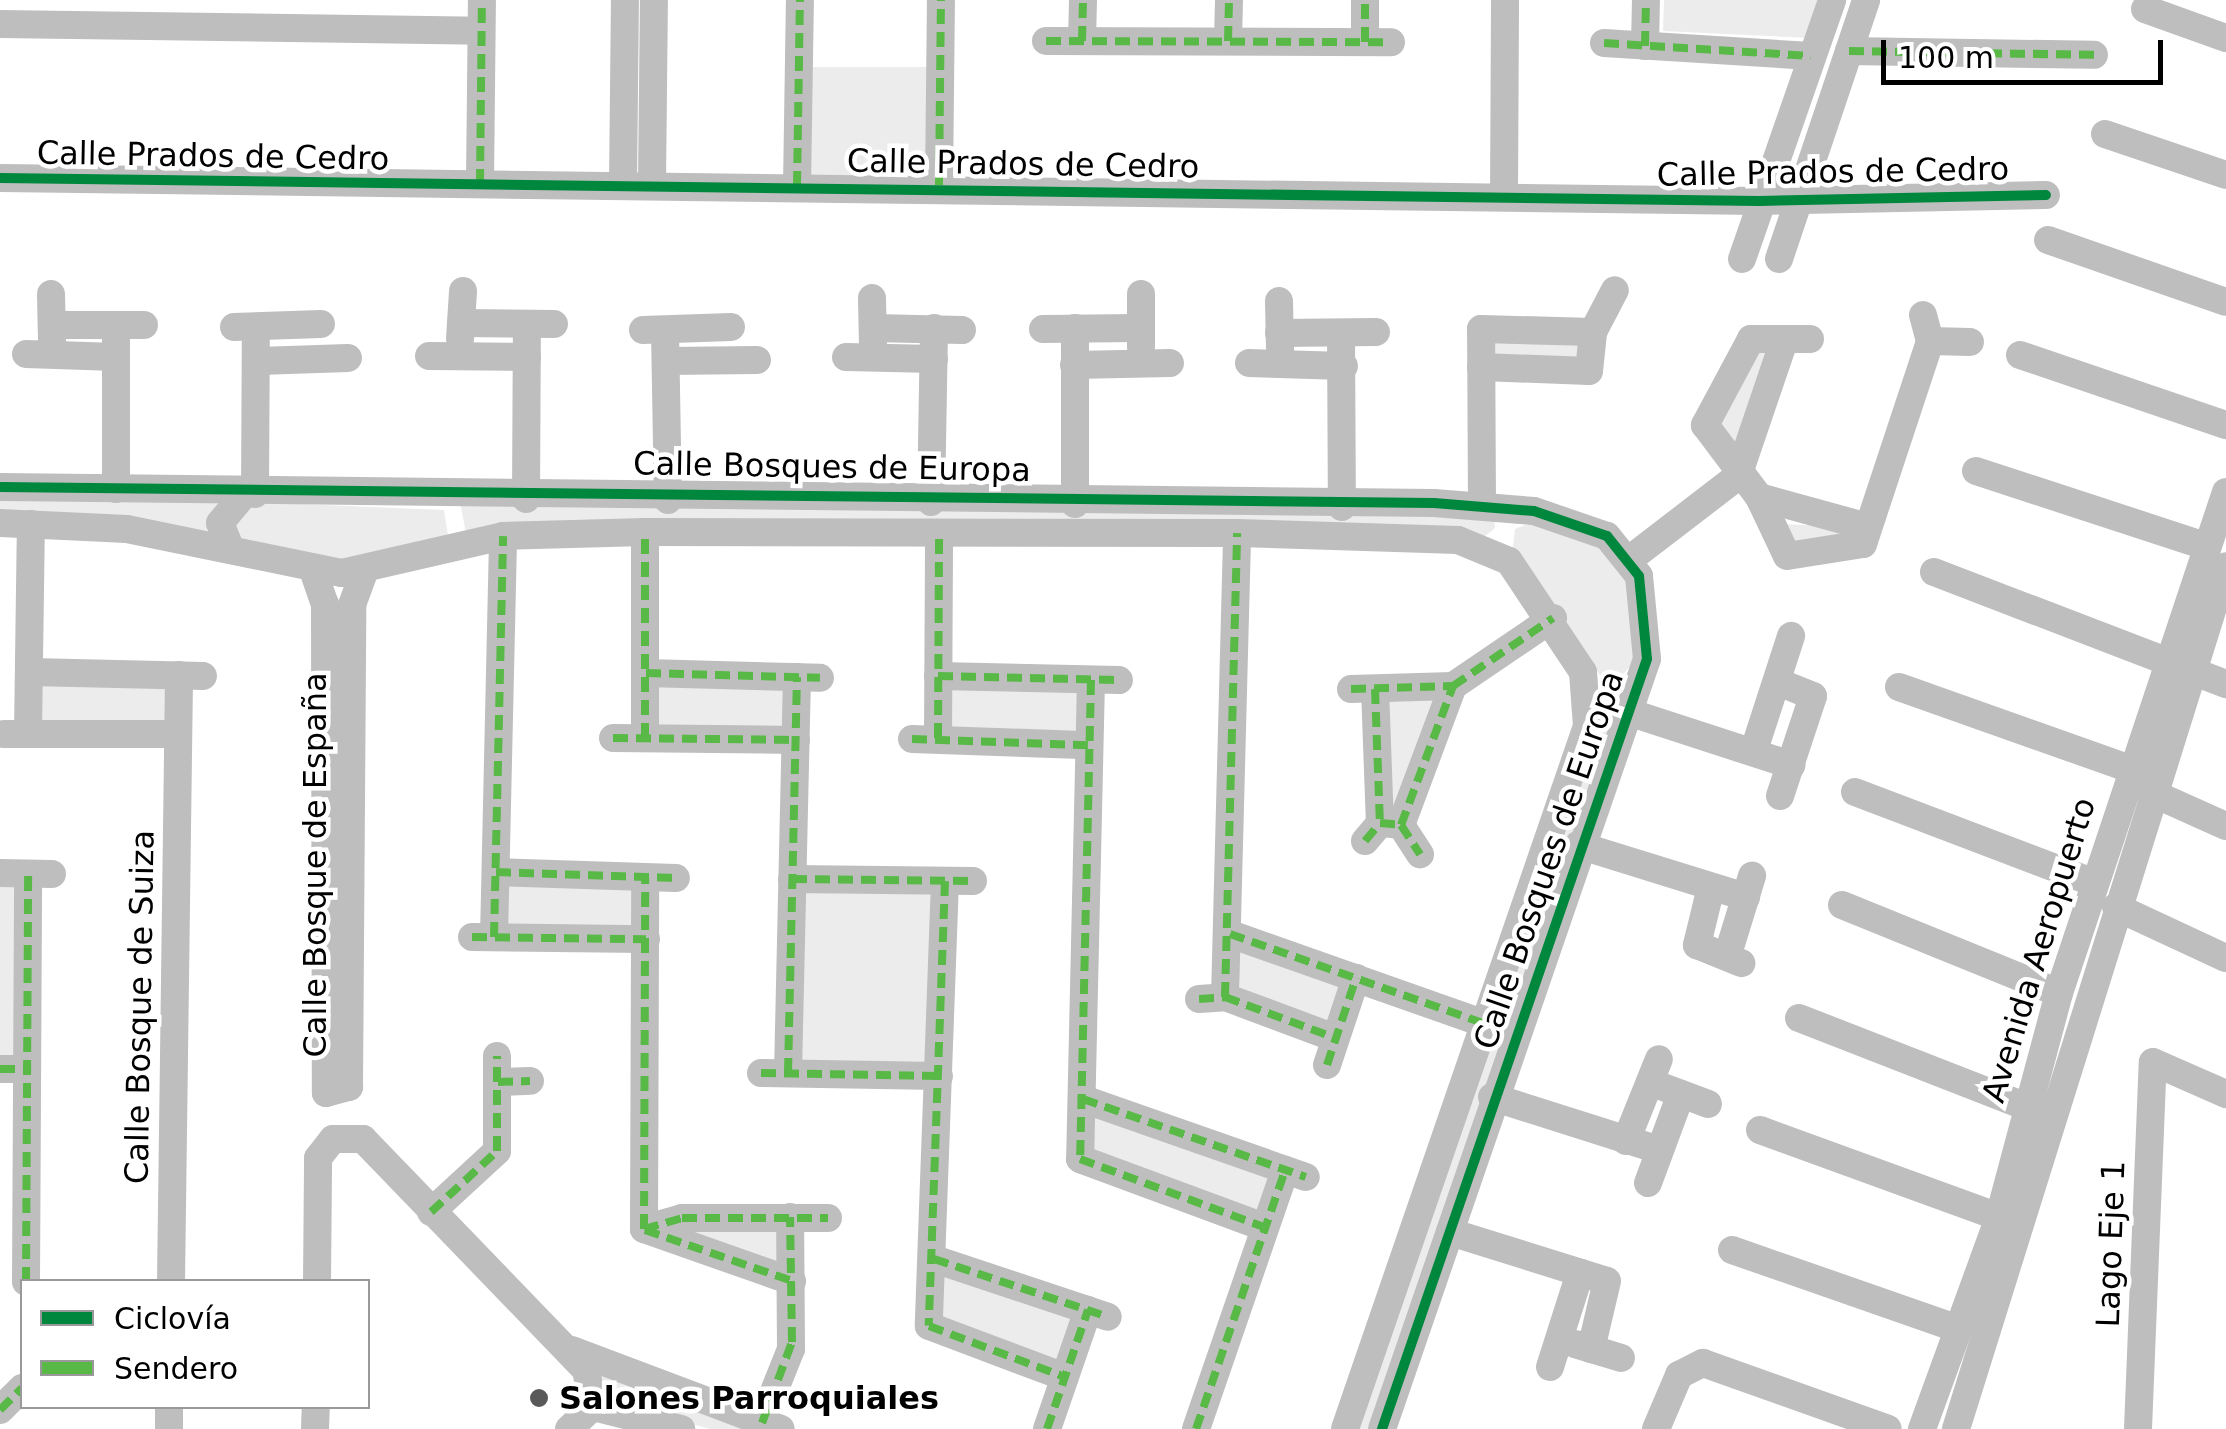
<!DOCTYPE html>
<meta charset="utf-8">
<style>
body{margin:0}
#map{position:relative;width:2226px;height:1429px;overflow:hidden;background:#fff;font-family:"DejaVu Sans",sans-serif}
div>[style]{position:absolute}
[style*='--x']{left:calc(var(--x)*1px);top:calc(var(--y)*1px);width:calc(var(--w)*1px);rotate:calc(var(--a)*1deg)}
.green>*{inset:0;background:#ececec}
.minor>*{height:28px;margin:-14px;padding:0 14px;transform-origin:14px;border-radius:14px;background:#bebebe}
.quiet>*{height:8px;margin-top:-4px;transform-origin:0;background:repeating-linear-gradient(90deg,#58b947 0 15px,transparent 0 23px)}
.cycleway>*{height:10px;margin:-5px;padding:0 5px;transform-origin:5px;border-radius:5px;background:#00873e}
.dots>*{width:28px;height:28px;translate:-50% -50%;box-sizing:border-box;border:5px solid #fff;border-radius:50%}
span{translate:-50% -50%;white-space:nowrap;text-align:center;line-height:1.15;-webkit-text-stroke:9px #fff;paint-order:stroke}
.street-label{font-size:32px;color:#000}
.poi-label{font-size:32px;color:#000;font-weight:700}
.left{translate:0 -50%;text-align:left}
.legend{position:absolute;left:20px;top:1279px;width:350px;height:130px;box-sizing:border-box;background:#fff;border:2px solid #999;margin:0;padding:12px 18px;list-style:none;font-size:30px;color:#000}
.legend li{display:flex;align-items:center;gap:20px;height:50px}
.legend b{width:50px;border:2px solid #999}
.scale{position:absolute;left:1881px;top:40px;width:282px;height:45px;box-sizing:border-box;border:5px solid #000;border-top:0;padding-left:12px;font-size:30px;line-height:35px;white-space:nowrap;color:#000;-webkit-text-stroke:8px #fff;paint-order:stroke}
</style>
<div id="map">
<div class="green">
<div style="clip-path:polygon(1664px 0,1820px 0,1810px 38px,1663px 31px)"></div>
<div style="clip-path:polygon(811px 67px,929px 67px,929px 175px,810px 175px)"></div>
<div style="clip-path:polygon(1486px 334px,1583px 338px,1581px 365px,1488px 362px)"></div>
<div style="clip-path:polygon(1753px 348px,1774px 351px,1738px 461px,1714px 422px)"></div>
<div style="clip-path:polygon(0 491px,226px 496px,214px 538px,0 519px)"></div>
<div style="clip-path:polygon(460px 502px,1050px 506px,1494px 518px,1495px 528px,1485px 536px,467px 538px)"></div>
<div style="clip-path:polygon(276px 503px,444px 510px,448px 535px,343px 563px,239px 542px,231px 518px,244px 506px)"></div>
<div style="clip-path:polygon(1538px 520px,1606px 550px,1634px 593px,1635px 660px,1621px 677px,1600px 675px,1512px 557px,1515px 529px)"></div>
<div style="clip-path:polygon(1776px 524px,1853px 527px,1850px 546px,1788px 553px)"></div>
<div style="clip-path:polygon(655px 678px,785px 683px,784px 732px,652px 731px)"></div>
<div style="clip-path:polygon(947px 679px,1080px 691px,1078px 737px,952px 735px)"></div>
<div style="clip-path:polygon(38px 681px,166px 682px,165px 726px,37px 720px)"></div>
<div style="clip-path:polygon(1593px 689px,1630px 691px,1370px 1429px,1355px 1429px)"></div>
<div style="clip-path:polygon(1440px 693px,1400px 814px,1385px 813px,1381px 695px)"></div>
<div style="clip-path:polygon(504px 877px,637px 881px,637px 927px,505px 927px)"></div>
<div style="clip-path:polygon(0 880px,19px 880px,17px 1064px,0 1064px)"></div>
<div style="clip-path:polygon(801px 884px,932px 885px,928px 1069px,798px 1065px)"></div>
<div style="clip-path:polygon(1237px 942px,1348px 984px,1332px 1029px,1240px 995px)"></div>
<div style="clip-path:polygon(1092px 1109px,1278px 1175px,1263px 1216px,1085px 1148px)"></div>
<div style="clip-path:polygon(777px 1223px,778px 1267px,680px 1233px)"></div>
<div style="clip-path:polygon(943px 1269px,1076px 1313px,1058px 1363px,937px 1322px)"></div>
<div style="clip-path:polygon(592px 1364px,748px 1429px,710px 1429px,602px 1399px)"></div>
</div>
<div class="minor">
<div style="--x:2145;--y:9;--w:86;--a:19.7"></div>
<div style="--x:0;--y:24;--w:481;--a:0.8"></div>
<div style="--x:1046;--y:41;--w:345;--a:0.2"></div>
<div style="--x:1082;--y:41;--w:41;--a:-88.6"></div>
<div style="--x:1228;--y:41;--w:41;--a:-88.6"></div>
<div style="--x:1365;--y:42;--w:42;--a:-90"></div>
<div style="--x:1604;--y:43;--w:207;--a:3.6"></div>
<div style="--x:1645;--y:46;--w:46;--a:-88.8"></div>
<div style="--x:1849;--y:51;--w:245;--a:0.9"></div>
<div style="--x:2105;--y:134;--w:128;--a:18.7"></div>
<div style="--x:0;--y:178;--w:1759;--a:0.75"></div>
<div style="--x:1759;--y:201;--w:287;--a:-1.2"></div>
<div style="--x:480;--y:184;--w:184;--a:-89.4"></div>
<div style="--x:652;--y:184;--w:184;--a:-89.4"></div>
<div style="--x:623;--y:185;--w:185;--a:-89.4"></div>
<div style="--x:939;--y:185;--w:185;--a:-89.4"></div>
<div style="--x:797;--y:186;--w:186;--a:-89.1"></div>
<div style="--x:1504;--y:197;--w:197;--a:-89.7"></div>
<div style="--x:2048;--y:240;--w:188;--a:19.2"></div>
<div style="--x:1742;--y:259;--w:274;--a:-70.8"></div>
<div style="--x:1779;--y:259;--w:273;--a:-71.4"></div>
<div style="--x:51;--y:294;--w:48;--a:88.8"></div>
<div style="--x:1141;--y:294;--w:53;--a:90"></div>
<div style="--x:872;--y:298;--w:49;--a:88.8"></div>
<div style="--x:1279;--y:301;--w:48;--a:88.8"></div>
<div style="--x:1923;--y:315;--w:27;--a:75"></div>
<div style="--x:1930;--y:341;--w:40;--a:1.4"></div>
<div style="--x:461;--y:323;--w:93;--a:0.6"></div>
<div style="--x:52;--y:325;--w:92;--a:0"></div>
<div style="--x:116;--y:326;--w:163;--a:90"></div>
<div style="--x:234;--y:327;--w:87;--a:-2"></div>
<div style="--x:873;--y:328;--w:89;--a:1.3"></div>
<div style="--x:1075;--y:328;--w:176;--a:90"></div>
<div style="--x:1043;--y:329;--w:95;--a:-0.6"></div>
<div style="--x:643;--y:330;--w:88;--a:-2"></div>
<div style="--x:665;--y:331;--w:169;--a:89"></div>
<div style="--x:1279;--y:333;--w:97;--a:-0.6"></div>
<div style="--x:1341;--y:333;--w:174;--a:89.7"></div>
<div style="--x:460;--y:339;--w:48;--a:-86.4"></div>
<div style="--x:1810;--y:339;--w:59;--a:180"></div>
<div style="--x:1751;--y:339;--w:98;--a:118.1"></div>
<div style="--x:1705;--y:425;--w:90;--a:53.1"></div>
<div style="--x:1759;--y:497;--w:65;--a:64.6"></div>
<div style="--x:1787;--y:556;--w:77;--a:-9"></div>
<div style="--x:1863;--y:544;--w:214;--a:-71.7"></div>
<div style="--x:26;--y:354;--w:90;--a:1.9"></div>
<div style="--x:2020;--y:355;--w:218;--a:18.8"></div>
<div style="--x:429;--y:356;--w:98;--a:0.6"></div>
<div style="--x:846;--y:357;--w:88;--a:1.3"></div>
<div style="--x:259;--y:361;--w:89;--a:-1.9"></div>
<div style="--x:666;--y:361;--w:91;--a:-0.6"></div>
<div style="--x:1249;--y:363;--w:95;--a:1.8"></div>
<div style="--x:1074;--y:365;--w:96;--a:-1.2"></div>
<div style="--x:1481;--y:367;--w:108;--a:2.1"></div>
<div style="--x:1589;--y:371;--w:39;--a:-84"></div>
<div style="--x:1593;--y:332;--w:47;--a:-62.4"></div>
<div style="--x:1976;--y:471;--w:242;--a:18.1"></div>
<div style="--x:0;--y:487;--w:1434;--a:0.64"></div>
<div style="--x:1434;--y:503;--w:100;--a:4.6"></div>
<div style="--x:1534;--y:511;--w:77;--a:18.9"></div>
<div style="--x:1607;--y:536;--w:51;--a:51.3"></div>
<div style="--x:1639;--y:576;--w:83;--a:84.5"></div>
<div style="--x:1647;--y:659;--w:814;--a:108.99"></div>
<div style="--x:255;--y:494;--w:167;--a:-89.7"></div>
<div style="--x:1759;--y:497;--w:113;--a:15.4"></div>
<div style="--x:526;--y:499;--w:174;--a:-89.7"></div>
<div style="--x:931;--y:502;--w:174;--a:-89"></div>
<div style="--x:1482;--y:506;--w:177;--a:-90.3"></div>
<div style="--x:1481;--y:329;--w:112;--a:1.5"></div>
<div style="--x:0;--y:523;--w:127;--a:2.7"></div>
<div style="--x:127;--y:529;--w:219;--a:11.6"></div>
<div style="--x:342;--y:573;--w:165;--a:-12.9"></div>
<div style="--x:503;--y:536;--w:142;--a:-1.6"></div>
<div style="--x:645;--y:532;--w:592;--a:0.1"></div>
<div style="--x:1237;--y:533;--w:221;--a:1.8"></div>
<div style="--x:1458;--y:540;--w:55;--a:22.4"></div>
<div style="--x:1509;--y:561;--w:133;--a:56.3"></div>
<div style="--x:1583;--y:672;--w:54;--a:85.8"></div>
<div style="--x:1587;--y:726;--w:743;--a:109"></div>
<div style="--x:231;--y:550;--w:29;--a:-112"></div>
<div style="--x:220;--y:523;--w:38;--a:-50"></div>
<div style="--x:1630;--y:559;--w:136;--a:-37.5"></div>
<div style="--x:1738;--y:476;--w:143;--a:-71.2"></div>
<div style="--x:313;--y:570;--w:36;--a:71"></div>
<div style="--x:325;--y:604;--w:489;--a:89.9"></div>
<div style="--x:326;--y:1093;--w:24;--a:-15"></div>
<div style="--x:349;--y:1087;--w:482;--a:-89.6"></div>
<div style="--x:352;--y:605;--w:35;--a:-70"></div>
<div style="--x:1934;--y:572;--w:313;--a:21"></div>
<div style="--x:31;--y:672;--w:172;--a:1.3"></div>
<div style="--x:646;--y:673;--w:174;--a:1.6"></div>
<div style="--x:938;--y:676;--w:181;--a:1.3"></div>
<div style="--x:1091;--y:680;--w:479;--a:91.3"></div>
<div style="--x:1080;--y:1159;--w:196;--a:20.3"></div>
<div style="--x:1899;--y:687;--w:246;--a:19.5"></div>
<div style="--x:1351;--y:689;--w:102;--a:-1.7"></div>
<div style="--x:1375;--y:689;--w:134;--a:87.9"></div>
<div style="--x:1625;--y:711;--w:175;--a:18"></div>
<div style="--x:28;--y:733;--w:209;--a:-89.2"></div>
<div style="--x:4;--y:734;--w:174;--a:0"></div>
<div style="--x:613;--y:738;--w:183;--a:0.6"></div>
<div style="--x:645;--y:738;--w:206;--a:-90"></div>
<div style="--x:938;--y:738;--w:205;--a:-89.7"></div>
<div style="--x:912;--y:739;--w:176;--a:2"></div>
<div style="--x:1754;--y:750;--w:120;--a:-72"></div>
<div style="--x:1855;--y:792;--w:256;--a:20.8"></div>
<div style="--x:2150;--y:792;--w:83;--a:24.1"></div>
<div style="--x:1780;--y:796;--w:105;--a:-71.7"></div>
<div style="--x:1813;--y:696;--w:35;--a:-158"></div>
<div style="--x:1401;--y:825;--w:148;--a:-69.5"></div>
<div style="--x:1453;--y:686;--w:121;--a:-34.2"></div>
<div style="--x:1365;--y:841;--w:23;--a:-50"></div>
<div style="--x:1380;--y:823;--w:21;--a:5"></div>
<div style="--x:1401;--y:825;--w:35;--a:57"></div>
<div style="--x:1578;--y:845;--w:176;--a:17.2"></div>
<div style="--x:496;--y:872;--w:180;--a:1.9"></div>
<div style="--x:0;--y:873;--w:52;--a:1.1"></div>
<div style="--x:792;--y:879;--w:181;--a:0.6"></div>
<div style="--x:945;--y:881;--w:445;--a:92.1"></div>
<div style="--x:929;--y:1326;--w:145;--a:20.6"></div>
<div style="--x:1711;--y:887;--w:60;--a:103.6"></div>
<div style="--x:1697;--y:945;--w:48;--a:22.2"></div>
<div style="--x:1842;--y:905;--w:234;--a:22.1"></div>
<div style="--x:2116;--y:907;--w:121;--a:24.9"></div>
<div style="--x:1230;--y:934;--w:275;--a:19.4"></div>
<div style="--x:472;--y:937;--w:174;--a:0.7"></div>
<div style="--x:494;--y:937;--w:401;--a:-88.7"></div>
<div style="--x:1728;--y:954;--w:82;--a:-72.9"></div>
<div style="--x:1225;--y:997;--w:464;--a:-88.5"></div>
<div style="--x:1199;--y:999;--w:26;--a:-4"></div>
<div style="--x:1225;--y:997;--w:117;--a:20.4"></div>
<div style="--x:1799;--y:1018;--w:245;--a:21.3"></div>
<div style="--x:1327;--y:1065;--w:92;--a:-71.6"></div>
<div style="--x:0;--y:1069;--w:27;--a:0"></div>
<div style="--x:761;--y:1073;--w:178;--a:1"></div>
<div style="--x:788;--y:1073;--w:396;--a:-88.7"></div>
<div style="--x:498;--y:1082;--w:32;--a:-2"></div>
<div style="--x:1663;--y:1087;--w:48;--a:20.7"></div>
<div style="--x:1492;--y:1097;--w:175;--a:17.6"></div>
<div style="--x:1083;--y:1099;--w:236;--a:19.3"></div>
<div style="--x:1760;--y:1130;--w:254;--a:20"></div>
<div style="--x:1626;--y:1141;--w:88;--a:-68.1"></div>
<div style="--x:1648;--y:1183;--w:95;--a:-69.7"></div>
<div style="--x:431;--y:1212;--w:90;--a:-42.7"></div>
<div style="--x:497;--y:1151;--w:95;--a:-90"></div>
<div style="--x:644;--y:1229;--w:351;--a:-89.8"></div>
<div style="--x:644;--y:1229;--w:40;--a:-16"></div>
<div style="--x:682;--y:1218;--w:146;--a:0"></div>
<div style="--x:644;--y:1229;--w:157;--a:19.4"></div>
<div style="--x:1450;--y:1232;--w:164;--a:17.3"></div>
<div style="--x:1607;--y:1281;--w:70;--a:103.2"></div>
<div style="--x:1732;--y:1250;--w:240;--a:19.2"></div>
<div style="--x:934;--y:1259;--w:183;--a:18.4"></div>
<div style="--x:26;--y:1282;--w:408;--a:-89.7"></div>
<div style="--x:171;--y:1282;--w:607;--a:-89.24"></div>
<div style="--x:317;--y:1282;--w:124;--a:-89.5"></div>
<div style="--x:318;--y:1158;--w:24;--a:-52"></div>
<div style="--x:333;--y:1139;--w:30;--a:0"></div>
<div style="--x:363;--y:1139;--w:321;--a:46"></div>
<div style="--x:586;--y:1370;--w:38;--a:79"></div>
<div style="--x:1575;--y:1344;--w:48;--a:16.9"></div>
<div style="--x:572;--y:1350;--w:223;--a:20.7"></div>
<div style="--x:1550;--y:1367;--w:99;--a:-72.3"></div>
<div style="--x:593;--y:1407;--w:91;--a:14"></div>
<div style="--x:0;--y:1410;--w:31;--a:-45"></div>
<div style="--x:169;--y:1429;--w:23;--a:-90"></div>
<div style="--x:315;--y:1429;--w:23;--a:-88"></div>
<div style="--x:569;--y:1429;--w:33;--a:-43"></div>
<div style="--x:759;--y:1429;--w:86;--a:-68.2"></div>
<div style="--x:791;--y:1349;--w:132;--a:-90.4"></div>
<div style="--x:1047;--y:1429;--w:126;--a:-71"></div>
<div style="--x:1196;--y:1429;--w:274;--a:-71"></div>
<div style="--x:1656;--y:1429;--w:59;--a:-66.9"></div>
<div style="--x:1679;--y:1375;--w:27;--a:-27"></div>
<div style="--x:1703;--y:1363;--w:196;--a:19.6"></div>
<div style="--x:1922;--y:1429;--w:226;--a:-70"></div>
<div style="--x:1999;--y:1217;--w:232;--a:-75"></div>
<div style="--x:2059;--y:993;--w:528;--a:-71.57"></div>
<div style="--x:1956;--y:1429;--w:904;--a:-72.63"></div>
<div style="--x:2138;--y:1429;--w:367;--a:-87.7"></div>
<div style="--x:2153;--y:1062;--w:80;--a:23.7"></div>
</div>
<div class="quiet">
<div style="--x:1046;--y:41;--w:345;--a:0.2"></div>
<div style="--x:1082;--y:41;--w:41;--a:-88.6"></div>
<div style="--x:1228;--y:41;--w:41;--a:-88.6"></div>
<div style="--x:1365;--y:42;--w:42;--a:-90"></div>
<div style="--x:1604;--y:43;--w:207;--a:3.6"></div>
<div style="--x:1645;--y:46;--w:46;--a:-88.8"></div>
<div style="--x:1849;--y:51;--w:245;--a:0.9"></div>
<div style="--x:480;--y:184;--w:184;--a:-89.4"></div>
<div style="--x:939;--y:185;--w:185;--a:-89.4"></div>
<div style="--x:797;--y:186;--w:186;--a:-89.1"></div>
<div style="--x:646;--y:673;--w:174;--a:1.6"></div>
<div style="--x:938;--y:676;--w:181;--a:1.3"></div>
<div style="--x:1091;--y:680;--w:479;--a:91.3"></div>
<div style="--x:1080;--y:1159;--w:196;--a:20.3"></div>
<div style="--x:1351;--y:689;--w:102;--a:-1.7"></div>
<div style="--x:1375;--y:689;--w:134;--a:87.9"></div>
<div style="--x:613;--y:738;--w:183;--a:0.6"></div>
<div style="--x:645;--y:738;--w:206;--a:-90"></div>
<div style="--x:938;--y:738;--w:205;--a:-89.7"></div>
<div style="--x:912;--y:739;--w:176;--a:2"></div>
<div style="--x:1401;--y:825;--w:148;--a:-69.5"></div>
<div style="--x:1453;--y:686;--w:121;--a:-34.2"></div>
<div style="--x:1365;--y:841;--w:23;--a:-50"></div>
<div style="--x:1380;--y:823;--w:21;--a:5"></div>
<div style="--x:1401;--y:825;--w:35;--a:57"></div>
<div style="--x:496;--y:872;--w:180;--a:1.9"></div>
<div style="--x:792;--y:879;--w:181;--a:0.6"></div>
<div style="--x:945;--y:881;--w:445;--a:92.1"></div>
<div style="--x:929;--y:1326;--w:145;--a:20.6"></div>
<div style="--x:1230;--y:934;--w:275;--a:19.4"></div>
<div style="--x:472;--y:937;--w:174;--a:0.7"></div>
<div style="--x:494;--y:937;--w:401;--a:-88.7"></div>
<div style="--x:1225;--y:997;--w:464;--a:-88.5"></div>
<div style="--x:1199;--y:999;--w:26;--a:-4"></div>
<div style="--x:1225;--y:997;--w:117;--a:20.4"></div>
<div style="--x:1327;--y:1065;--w:92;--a:-71.6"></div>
<div style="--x:0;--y:1069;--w:27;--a:0"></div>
<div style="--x:761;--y:1073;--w:178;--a:1"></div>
<div style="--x:788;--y:1073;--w:396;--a:-88.7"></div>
<div style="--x:498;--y:1082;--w:32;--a:-2"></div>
<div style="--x:1083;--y:1099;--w:236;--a:19.3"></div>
<div style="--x:431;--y:1212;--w:90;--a:-42.7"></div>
<div style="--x:497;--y:1151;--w:95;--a:-90"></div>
<div style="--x:644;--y:1229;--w:351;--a:-89.8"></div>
<div style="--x:644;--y:1229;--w:40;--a:-16"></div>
<div style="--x:682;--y:1218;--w:146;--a:0"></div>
<div style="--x:645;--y:1230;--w:156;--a:19.1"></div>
<div style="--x:934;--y:1259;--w:183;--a:18.4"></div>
<div style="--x:26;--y:1282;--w:408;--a:-89.7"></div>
<div style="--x:0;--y:1410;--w:31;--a:-45"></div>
<div style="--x:762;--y:1423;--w:86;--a:-69.7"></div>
<div style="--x:792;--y:1342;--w:125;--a:-90.9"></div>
<div style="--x:1047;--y:1429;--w:126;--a:-71"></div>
<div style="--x:1196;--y:1429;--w:274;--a:-71"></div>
</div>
<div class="cycleway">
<div style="--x:0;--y:178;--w:1759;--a:0.75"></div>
<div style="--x:1759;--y:201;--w:287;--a:-1.2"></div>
<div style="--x:0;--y:487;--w:1434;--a:0.64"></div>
<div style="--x:1434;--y:503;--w:100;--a:4.6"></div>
<div style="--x:1534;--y:511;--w:77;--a:18.9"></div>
<div style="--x:1607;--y:536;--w:51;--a:51.3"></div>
<div style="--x:1639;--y:576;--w:83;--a:84.5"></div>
<div style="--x:1647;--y:659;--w:814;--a:108.99"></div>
</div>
<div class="dots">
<div style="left:539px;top:1398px;background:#595959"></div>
</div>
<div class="street-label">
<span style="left:213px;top:156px;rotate:1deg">Calle Prados de Cedro</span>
<span style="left:1023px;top:164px;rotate:1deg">Calle Prados de Cedro</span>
<span style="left:1833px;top:172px;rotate:-1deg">Calle Prados de Cedro</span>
<span style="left:832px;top:467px;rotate:1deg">Calle Bosques de Europa</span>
<span style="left:1549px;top:860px;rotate:-71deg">Calle Bosques de Europa</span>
<span style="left:315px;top:865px;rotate:-90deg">Calle Bosque de España</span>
<span style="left:2039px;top:950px;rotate:-73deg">Avenida Aeropuerto</span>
<span style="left:140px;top:1007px;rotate:-89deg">Calle Bosque de Suiza</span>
<span style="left:2111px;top:1244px;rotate:-88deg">Lago Eje 1</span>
</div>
<div class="poi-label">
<span class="left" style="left:559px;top:1398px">Salones Parroquiales</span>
</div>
<ul class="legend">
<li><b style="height:12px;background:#00873e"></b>Ciclovía</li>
<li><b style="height:12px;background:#58b947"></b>Sendero</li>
</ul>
<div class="scale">100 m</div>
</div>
